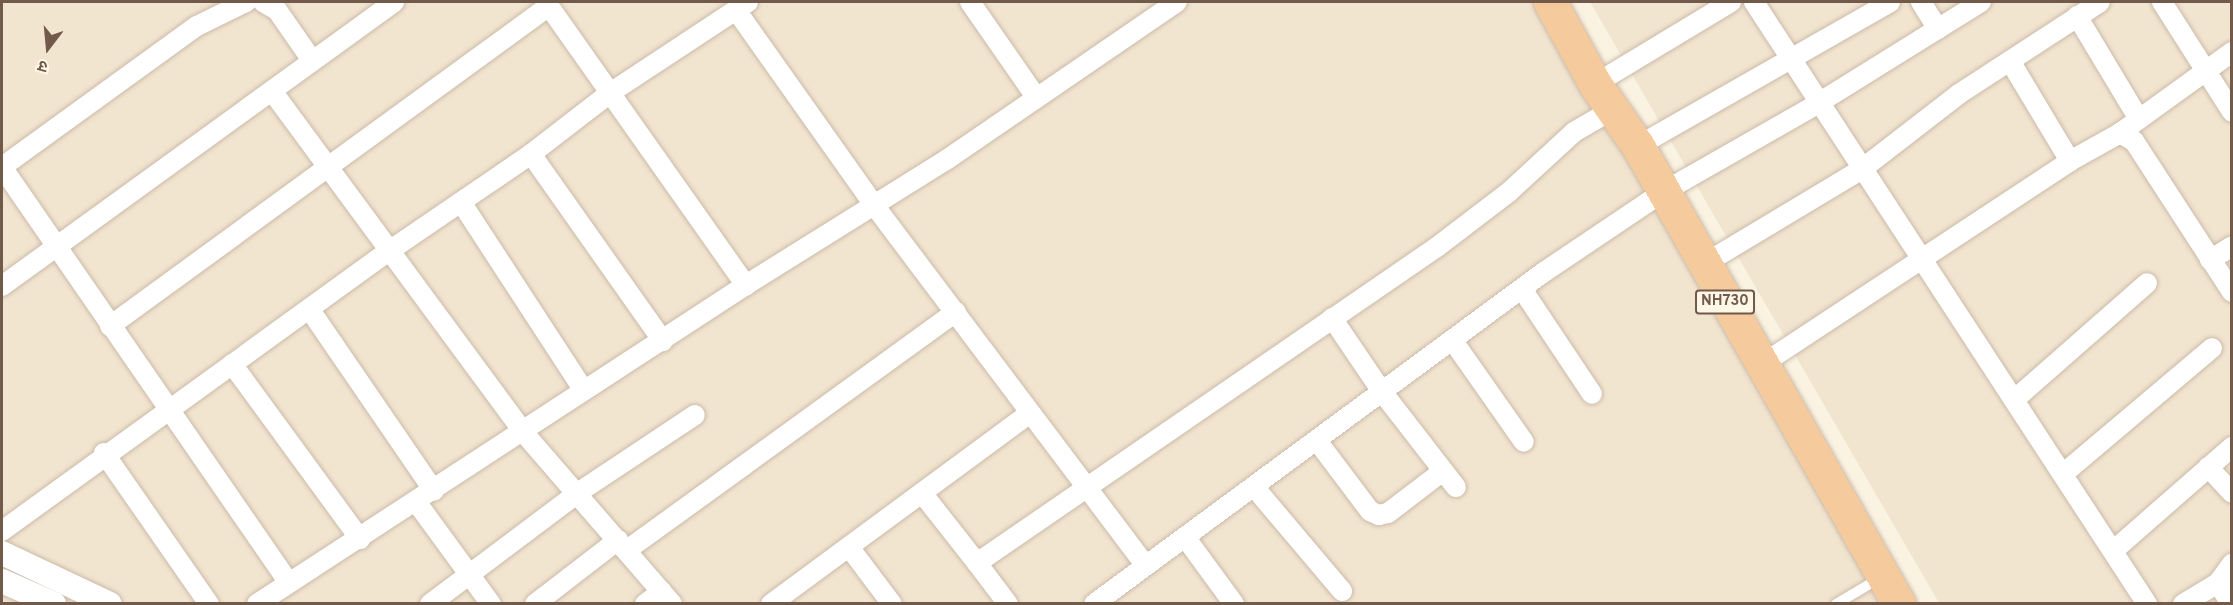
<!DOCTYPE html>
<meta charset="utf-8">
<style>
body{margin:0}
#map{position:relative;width:2233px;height:605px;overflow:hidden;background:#fbf3e2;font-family:Overpass,"Noto Sans Devanagari",sans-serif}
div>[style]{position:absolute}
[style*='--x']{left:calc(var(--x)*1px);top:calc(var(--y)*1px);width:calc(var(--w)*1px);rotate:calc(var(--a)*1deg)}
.residential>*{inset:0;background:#f2e5d0}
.roads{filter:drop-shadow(0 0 2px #cbbba9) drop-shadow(0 0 2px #cbbba9)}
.service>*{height:10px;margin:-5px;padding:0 5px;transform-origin:5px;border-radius:5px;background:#fff}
.minor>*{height:20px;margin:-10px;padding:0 10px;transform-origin:10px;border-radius:10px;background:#fff}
.tertiary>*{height:24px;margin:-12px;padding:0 12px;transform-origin:12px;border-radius:12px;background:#fff}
.trunk>*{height:33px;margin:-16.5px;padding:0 16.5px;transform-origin:16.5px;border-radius:16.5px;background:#f5ca9c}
span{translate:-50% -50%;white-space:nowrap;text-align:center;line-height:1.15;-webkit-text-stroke:4.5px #fef7e7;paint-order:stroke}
.shield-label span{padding:2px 4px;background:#fef7e7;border:2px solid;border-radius:4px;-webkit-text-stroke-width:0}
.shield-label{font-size:15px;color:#715a4a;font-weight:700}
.frame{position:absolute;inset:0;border:3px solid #715a4a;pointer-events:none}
.north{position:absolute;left:18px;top:18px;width:60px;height:60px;-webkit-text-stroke:4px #fef7e7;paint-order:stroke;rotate:196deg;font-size:16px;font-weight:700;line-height:24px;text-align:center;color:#715a4a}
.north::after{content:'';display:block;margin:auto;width:21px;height:27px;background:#715a4a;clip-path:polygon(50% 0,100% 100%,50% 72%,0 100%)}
</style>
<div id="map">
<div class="residential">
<div style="clip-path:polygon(2px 2px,1548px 2px,1893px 603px,2px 603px)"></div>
<div style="clip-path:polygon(1590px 2px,2231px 2px,2231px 603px,1939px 603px)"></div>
</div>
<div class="roads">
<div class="service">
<div style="--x:1836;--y:604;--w:51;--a:-30.6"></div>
</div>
<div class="minor">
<div style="--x:263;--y:2;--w:16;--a:30"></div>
<div style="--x:277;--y:10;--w:60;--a:55.2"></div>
<div style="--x:546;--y:2;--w:347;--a:54.8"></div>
<div style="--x:748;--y:2;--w:14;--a:146"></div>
<div style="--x:736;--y:10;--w:239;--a:54.7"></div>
<div style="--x:874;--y:205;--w:451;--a:53"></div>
<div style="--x:970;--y:2;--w:116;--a:55.2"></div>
<div style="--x:1754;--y:2;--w:719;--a:56.86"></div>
<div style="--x:1921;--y:2;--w:32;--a:58"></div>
<div style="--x:2162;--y:2;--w:130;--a:57.5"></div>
<div style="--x:2077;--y:16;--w:120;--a:59"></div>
<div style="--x:2010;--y:61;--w:117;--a:59"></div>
<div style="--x:1595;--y:84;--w:159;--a:-31.1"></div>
<div style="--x:272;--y:91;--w:425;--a:53.6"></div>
<div style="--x:524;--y:433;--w:226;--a:49.1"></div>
<div style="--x:2120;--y:133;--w:138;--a:-35.9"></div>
<div style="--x:1638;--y:146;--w:290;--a:-29.7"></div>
<div style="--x:531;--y:154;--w:229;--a:54.8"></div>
<div style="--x:2;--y:167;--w:505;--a:55.4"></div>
<div style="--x:2;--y:167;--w:241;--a:-35.9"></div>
<div style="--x:197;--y:26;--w:55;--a:-26.1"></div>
<div style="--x:461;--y:202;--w:225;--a:56.9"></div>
<div style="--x:2210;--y:260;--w:26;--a:-32"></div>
<div style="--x:1704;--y:264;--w:184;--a:-31"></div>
<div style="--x:1862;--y:169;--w:123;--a:-37.7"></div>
<div style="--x:1959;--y:94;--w:168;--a:-33.1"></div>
<div style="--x:2;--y:286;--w:484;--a:-35.9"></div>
<div style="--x:1522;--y:289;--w:126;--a:56.3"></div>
<div style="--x:310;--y:310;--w:219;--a:55.6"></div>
<div style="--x:1332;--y:318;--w:91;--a:55.8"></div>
<div style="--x:1383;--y:393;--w:119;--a:52.2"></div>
<div style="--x:110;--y:326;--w:543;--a:-36.09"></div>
<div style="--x:1453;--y:341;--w:123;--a:54.9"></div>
<div style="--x:232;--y:364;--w:217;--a:53.8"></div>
<div style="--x:1761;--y:365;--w:370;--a:-33.4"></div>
<div style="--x:2070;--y:161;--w:57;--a:-29.2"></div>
<div style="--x:2120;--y:133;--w:16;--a:30"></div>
<div style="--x:2134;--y:141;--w:180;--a:57"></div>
<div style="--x:2014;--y:400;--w:177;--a:-41.3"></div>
<div style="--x:1318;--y:442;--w:86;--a:53"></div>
<div style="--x:1370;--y:511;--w:10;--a:24"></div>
<div style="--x:1379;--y:515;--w:9;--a:-13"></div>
<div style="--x:1388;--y:513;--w:69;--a:-37.4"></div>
<div style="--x:104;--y:453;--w:184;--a:55.2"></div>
<div style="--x:2208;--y:467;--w:35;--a:47"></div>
<div style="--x:2063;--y:474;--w:195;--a:-40.2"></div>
<div style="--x:1255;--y:488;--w:135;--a:49.8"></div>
<div style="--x:922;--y:493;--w:89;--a:51.8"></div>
<div style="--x:977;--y:563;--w:558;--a:-34.49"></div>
<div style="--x:1437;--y:247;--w:91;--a:-37.4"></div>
<div style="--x:1509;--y:192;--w:88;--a:-42.7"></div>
<div style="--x:1574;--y:132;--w:48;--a:-30.3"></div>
<div style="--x:417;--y:503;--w:125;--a:53.8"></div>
<div style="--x:2;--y:531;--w:478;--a:-35.9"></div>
<div style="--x:389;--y:251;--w:172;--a:-34.3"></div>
<div style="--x:531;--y:154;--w:100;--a:-37.7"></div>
<div style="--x:610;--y:93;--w:151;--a:-33.4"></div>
<div style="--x:1185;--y:537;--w:83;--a:53.8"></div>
<div style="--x:849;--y:547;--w:71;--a:53"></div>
<div style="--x:627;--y:550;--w:406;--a:-35.9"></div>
<div style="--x:2113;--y:551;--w:158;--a:-41.2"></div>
<div style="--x:977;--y:563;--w:51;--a:52.9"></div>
<div style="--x:257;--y:604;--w:584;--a:-33.12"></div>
<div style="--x:746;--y:285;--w:236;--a:-32"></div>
<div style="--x:946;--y:160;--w:280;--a:-34.4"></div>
<div style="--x:430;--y:604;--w:186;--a:-36.9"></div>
<div style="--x:579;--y:492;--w:139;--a:-33.6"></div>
<div style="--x:535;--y:604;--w:105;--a:-37.6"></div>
<div style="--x:645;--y:604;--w:21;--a:-37"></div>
<div style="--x:771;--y:604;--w:322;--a:-36.4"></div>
<div style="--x:1094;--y:604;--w:559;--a:-36.42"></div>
<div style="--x:1544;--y:272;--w:143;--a:-33.9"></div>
<div style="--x:1663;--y:192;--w:177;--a:-29.7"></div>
<div style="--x:1817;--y:104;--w:193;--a:-31.9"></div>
<div style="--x:2183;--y:604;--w:41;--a:-31"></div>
<div style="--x:2231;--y:604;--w:25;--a:-122"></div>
<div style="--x:2218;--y:583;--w:24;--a:-54"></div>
</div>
<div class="tertiary">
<div style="--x:2;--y:553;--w:119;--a:25.3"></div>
<div style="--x:2;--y:581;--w:57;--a:23.9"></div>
</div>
<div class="trunk">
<div style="--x:1550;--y:2;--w:94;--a:61.2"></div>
<div style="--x:1595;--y:84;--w:75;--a:55.3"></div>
<div style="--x:1638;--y:146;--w:527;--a:60.32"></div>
</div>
</div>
<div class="shield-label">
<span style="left:1725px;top:302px">NH730</span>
</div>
<div class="frame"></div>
<div class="north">उ</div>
</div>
